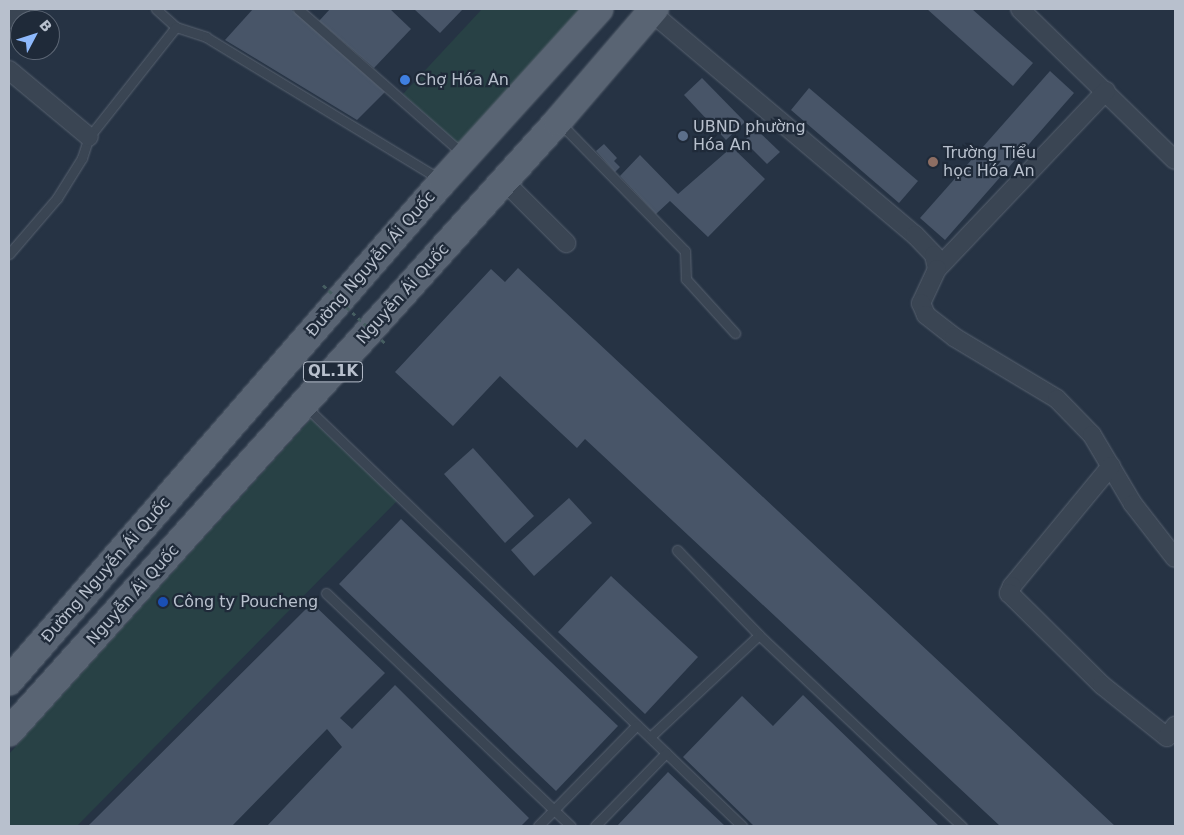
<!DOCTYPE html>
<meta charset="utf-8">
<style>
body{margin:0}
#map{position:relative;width:1184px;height:835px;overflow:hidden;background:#263344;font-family:"DejaVu Sans",sans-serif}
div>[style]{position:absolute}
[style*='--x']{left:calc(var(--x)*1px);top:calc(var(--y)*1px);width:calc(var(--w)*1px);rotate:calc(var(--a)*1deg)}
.green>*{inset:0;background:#284145}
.building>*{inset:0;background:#485568}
.roads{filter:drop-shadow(0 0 1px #596371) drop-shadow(0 0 1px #596371)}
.lane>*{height:9px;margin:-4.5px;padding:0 4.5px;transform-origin:4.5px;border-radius:4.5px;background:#3a4553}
.street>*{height:18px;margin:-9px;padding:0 9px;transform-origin:9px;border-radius:9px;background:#3a4553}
.primary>*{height:28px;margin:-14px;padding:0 14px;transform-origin:14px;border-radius:14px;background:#596473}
.path-bridge>*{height:3px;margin-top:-1.5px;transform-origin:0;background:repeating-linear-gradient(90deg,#465e61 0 4px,transparent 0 8px)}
.dots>*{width:14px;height:14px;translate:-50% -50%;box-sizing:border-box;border:2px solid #1f2a39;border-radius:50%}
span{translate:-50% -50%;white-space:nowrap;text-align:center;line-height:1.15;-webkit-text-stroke:4.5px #1f2a39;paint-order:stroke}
.shield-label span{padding:1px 4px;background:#1f2a39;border:1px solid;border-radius:4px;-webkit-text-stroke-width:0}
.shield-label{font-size:15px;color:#b8c0cd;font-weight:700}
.poi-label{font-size:16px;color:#b8c0cd}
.left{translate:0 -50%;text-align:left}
.street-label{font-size:16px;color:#b8c0cd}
.frame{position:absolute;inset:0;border:10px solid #b8c0cd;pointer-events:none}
.north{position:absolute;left:10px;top:10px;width:50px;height:50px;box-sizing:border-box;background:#1f2a39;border:1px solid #5c6674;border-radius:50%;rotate:50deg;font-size:14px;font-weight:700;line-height:20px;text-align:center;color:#b8c0cd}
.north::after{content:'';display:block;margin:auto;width:18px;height:22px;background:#8eb9fc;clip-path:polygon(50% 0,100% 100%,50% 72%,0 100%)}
</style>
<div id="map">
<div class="green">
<div style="clip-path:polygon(482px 9px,582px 9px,460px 145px,403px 94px)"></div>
<div style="clip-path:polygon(311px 419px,397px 501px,77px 826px,9px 826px,9px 754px)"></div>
</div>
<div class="building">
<div style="clip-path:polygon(253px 9px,291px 9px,385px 92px,357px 120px,225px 40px)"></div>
<div style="clip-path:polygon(330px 9px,390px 9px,411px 29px,374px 68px,319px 21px)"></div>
<div style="clip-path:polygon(414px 9px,463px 9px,440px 33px)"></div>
<div style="clip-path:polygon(927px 9px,972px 9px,1033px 63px,1013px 86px)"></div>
<div style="clip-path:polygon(1050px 71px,1074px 93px,945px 240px,920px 218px)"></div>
<div style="clip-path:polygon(702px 78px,745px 122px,726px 140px,684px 95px)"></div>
<div style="clip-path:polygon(809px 88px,918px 181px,899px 203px,791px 110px)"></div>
<div style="clip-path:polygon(756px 129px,780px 152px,767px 164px,744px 141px)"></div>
<div style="clip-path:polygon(604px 144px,617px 158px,614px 161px,620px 167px,615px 172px,596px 151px)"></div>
<div style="clip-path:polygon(732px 147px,765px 179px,708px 237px,670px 201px,656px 214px,620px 176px,640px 155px,678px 194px)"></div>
<div style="clip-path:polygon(518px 268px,1115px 826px,1000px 826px,585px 439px,577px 448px,500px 376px,453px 426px,395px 372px,491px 269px,505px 282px)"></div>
<div style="clip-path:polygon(473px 448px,534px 516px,505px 543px,444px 474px)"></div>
<div style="clip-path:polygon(569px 498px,592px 523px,534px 576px,511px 550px)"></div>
<div style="clip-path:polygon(401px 519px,618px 726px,556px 791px,339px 584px)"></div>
<div style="clip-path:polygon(611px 576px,698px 657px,645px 714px,558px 632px)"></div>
<div style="clip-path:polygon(312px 603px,385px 673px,340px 718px,352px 729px,395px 685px,529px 818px,521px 826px,267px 826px,342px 747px,327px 729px,232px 826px,88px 826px)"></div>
<div style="clip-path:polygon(803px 695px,939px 826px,754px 826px,683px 757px,742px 696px,773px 726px)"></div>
<div style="clip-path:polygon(668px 772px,725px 826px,617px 826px)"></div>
</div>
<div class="roads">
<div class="lane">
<div style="--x:156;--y:9;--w:27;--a:42"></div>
<div style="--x:176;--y:27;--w:32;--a:18"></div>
<div style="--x:206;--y:37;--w:275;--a:31.3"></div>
<div style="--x:298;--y:9;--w:221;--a:41.3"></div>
<div style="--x:560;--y:123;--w:179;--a:45.7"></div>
<div style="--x:685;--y:251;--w:28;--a:88"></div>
<div style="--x:686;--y:279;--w:73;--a:47.8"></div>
<div style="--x:9;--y:254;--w:74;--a:-49.4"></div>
<div style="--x:57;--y:198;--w:47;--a:-58"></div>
<div style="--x:82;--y:158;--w:22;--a:-72"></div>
<div style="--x:89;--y:137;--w:140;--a:-51.7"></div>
<div style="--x:304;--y:405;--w:608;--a:43.87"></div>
<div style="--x:677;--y:550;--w:118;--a:46"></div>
<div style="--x:326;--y:593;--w:338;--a:43.6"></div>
<div style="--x:650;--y:737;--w:149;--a:-43.1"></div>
<div style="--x:759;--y:635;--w:279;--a:43.3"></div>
<div style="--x:538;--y:826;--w:141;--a:-45.6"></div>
<div style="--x:595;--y:826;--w:102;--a:-45.8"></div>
</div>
<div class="street">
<div style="--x:1020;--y:9;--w:216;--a:44.3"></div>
<div style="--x:651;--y:12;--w:346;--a:40.2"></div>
<div style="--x:915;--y:235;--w:28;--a:46"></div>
<div style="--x:934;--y:255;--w:14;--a:78"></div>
<div style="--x:9;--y:19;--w:15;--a:-42"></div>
<div style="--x:9;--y:70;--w:104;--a:39.9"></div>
<div style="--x:1106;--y:91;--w:245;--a:133.5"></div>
<div style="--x:937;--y:269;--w:38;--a:115"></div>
<div style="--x:921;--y:303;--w:13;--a:67"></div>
<div style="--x:926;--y:315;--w:36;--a:38"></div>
<div style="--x:954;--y:337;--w:120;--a:31"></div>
<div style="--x:1057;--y:399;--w:50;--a:45.8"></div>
<div style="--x:1092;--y:435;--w:80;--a:59.3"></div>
<div style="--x:1133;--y:504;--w:68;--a:52.1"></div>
<div style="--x:504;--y:181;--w:88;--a:45"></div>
<div style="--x:1111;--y:466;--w:156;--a:129.5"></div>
<div style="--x:1012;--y:586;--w:8;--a:113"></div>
<div style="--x:1009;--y:593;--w:131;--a:44.7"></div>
<div style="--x:1102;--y:685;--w:83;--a:38.7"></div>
<div style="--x:1167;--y:737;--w:14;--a:-54"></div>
</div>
<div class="primary">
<div style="--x:9;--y:681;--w:662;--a:-49.04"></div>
<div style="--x:443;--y:181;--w:232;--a:-47.8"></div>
<div style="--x:9;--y:732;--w:821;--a:-48.06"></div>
<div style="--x:558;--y:121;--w:148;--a:-49.4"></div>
</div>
</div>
<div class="path-bridge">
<div style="--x:323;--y:285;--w:86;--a:43.1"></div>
</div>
<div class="dots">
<div style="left:405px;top:80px;background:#3f7fe0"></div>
<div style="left:683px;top:136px;background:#5c6f8a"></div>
<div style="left:933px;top:162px;background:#8d6e63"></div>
<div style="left:163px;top:602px;background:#1a4fb4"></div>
</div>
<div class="shield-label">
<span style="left:333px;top:372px">QL.1K</span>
</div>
<div class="poi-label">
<span class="left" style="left:415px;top:80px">Chợ Hóa An</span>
<span class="left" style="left:693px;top:136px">UBND phường<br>Hóa An</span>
<span class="left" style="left:943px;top:162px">Trường Tiểu<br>học Hóa An</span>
<span class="left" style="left:173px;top:602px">Công ty Poucheng</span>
</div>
<div class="street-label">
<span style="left:371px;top:264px;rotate:-49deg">Đường Nguyễn Ái Quốc</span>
<span style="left:403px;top:294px;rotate:-48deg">Nguyễn Ái Quốc</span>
<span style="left:106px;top:570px;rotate:-49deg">Đường Nguyễn Ái Quốc</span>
<span style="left:133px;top:595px;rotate:-48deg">Nguyễn Ái Quốc</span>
</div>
<div class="frame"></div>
<div class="north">B</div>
</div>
